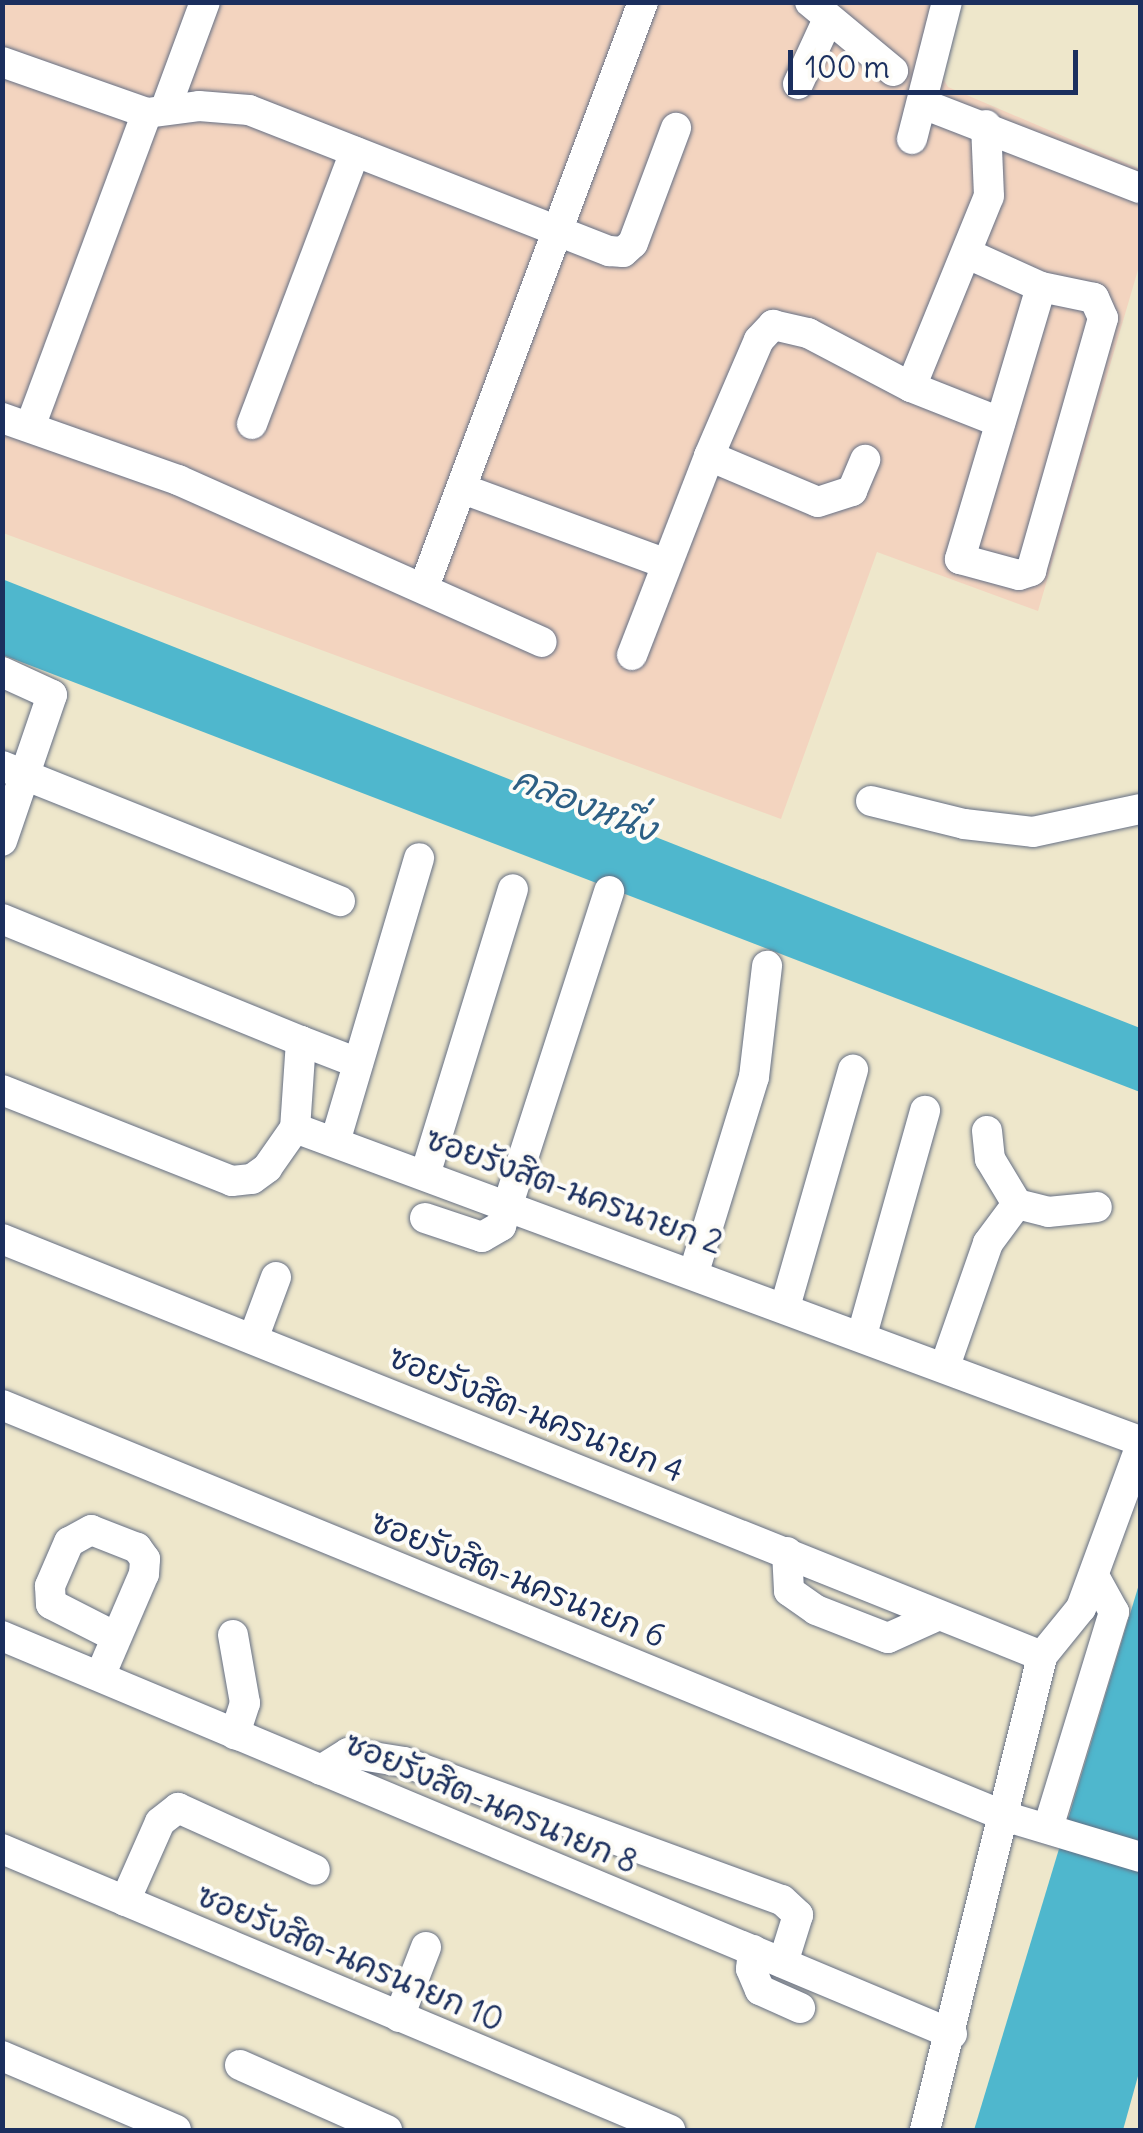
<!DOCTYPE html>
<meta charset="utf-8">
<style>
body{margin:0}
#map{position:relative;width:1143px;height:2133px;overflow:hidden;background:#eee7cb;font-family:Delius,"Playpen Sans Thai",sans-serif}
div>[style]{position:absolute}
[style*='--x']{left:calc(var(--x)*1px);top:calc(var(--y)*1px);width:calc(var(--w)*1px);rotate:calc(var(--a)*1deg)}
.built>*{inset:0;background:#f3d4bf}
.water>*{inset:0;background:#4fb7cd}
.roads{filter:drop-shadow(0 0 2px #656f84) drop-shadow(0 0 2px #656f84)}
.minor>*{height:30px;margin:-15px;padding:0 15px;transform-origin:15px;border-radius:15px;background:#fff}
span{translate:-50% -50%;white-space:nowrap;text-align:center;line-height:1.15;-webkit-text-stroke:8px #fdfcf7;paint-order:stroke}
.street-label{font-size:32px;color:#1b2f5e}
.water-label{font-size:35px;color:#2d5f85;font-style:italic}
.frame{position:absolute;inset:0;border:5px solid #1b2f5e;pointer-events:none}
.scale{position:absolute;left:788px;top:50px;width:290px;height:45px;box-sizing:border-box;border:5px solid #1b2f5e;border-top:0;padding-left:12px;font-size:30px;line-height:35px;white-space:nowrap;color:#1b2f5e;-webkit-text-stroke:8px #fdfcf7;paint-order:stroke}
</style>
<div id="map">
<div class="built">
<div style="clip-path:polygon(2px 3px,960px 3px,940px 73px,948px 87px,1140px 169px,1140px 263px,1038px 611px,877px 552px,781px 819px,3px 533px)"></div>
</div>
<div class="water">
<div style="clip-path:polygon(2px 579px,1140px 1028px,1140px 1092px,3px 655px)"></div>
<div style="clip-path:polygon(1140px 1581px,1140px 2069px,1123px 2130px,974px 2130px)"></div>
</div>
<div class="roads">
<div class="minor">
<div style="--x:810;--y:2;--w:108;--a:39.7"></div>
<div style="--x:2;--y:62;--w:154;--a:19.4"></div>
<div style="--x:147;--y:113;--w:52;--a:-7.7"></div>
<div style="--x:199;--y:106;--w:50;--a:4.6"></div>
<div style="--x:249;--y:110;--w:387;--a:21.4"></div>
<div style="--x:609;--y:251;--w:14;--a:4"></div>
<div style="--x:623;--y:252;--w:13;--a:-42"></div>
<div style="--x:633;--y:243;--w:123;--a:-69.5"></div>
<div style="--x:798;--y:84;--w:72;--a:-65.2"></div>
<div style="--x:923;--y:104;--w:233;--a:21.2"></div>
<div style="--x:165;--y:110;--w:115;--a:-69.7"></div>
<div style="--x:912;--y:139;--w:141;--a:-75.7"></div>
<div style="--x:968;--y:254;--w:80;--a:24.3"></div>
<div style="--x:1041;--y:287;--w:284;--a:106.6"></div>
<div style="--x:960;--y:559;--w:61;--a:15.2"></div>
<div style="--x:1019;--y:575;--w:13;--a:-18"></div>
<div style="--x:1031;--y:571;--w:263;--a:-74.1"></div>
<div style="--x:1103;--y:318;--w:22;--a:-114"></div>
<div style="--x:1094;--y:298;--w:54;--a:-168.3"></div>
<div style="--x:911;--y:387;--w:206;--a:-67.8"></div>
<div style="--x:989;--y:196;--w:71;--a:-92.4"></div>
<div style="--x:2;--y:418;--w:187;--a:19.4"></div>
<div style="--x:178;--y:480;--w:398;--a:24"></div>
<div style="--x:252;--y:424;--w:291;--a:-69.3"></div>
<div style="--x:30;--y:427;--w:335;--a:-69.6"></div>
<div style="--x:709;--y:456;--w:118;--a:22.9"></div>
<div style="--x:818;--y:502;--w:36;--a:-18"></div>
<div style="--x:852;--y:491;--w:34;--a:-67"></div>
<div style="--x:463;--y:489;--w:217;--a:20.2"></div>
<div style="--x:424;--y:587;--w:625;--a:-69.48"></div>
<div style="--x:632;--y:655;--w:213;--a:-68.8"></div>
<div style="--x:709;--y:456;--w:126;--a:-66.7"></div>
<div style="--x:759;--y:340;--w:21;--a:-47"></div>
<div style="--x:773;--y:325;--w:36;--a:13"></div>
<div style="--x:808;--y:333;--w:116;--a:27.7"></div>
<div style="--x:911;--y:387;--w:96;--a:21.5"></div>
<div style="--x:2;--y:672;--w:55;--a:24.7"></div>
<div style="--x:52;--y:695;--w:154;--a:108.9"></div>
<div style="--x:2;--y:766;--w:364;--a:21.8"></div>
<div style="--x:871;--y:801;--w:96;--a:13.9"></div>
<div style="--x:964;--y:824;--w:69;--a:6.6"></div>
<div style="--x:1033;--y:832;--w:109;--a:-12.1"></div>
<div style="--x:2;--y:919;--w:323;--a:22.2"></div>
<div style="--x:301;--y:1041;--w:87;--a:93.9"></div>
<div style="--x:301;--y:1041;--w:61;--a:21.1"></div>
<div style="--x:2;--y:1090;--w:247;--a:21.6"></div>
<div style="--x:232;--y:1181;--w:20;--a:-6"></div>
<div style="--x:252;--y:1179;--w:19;--a:-36"></div>
<div style="--x:267;--y:1168;--w:49;--a:-55"></div>
<div style="--x:295;--y:1128;--w:901;--a:20.33"></div>
<div style="--x:987;--y:1131;--w:28;--a:84"></div>
<div style="--x:990;--y:1159;--w:52;--a:59"></div>
<div style="--x:1017;--y:1204;--w:32;--a:14"></div>
<div style="--x:1048;--y:1212;--w:49;--a:-5.8"></div>
<div style="--x:335;--y:1142;--w:296;--a:-73.5"></div>
<div style="--x:425;--y:1175;--w:299;--a:-72.9"></div>
<div style="--x:425;--y:1218;--w:60;--a:18.4"></div>
<div style="--x:482;--y:1237;--w:22;--a:-30"></div>
<div style="--x:501;--y:1226;--w:352;--a:-72.1"></div>
<div style="--x:2;--y:1239;--w:1120;--a:21.85"></div>
<div style="--x:694;--y:1272;--w:204;--a:-72.9"></div>
<div style="--x:754;--y:1077;--w:112;--a:-83.3"></div>
<div style="--x:785;--y:1307;--w:247;--a:-74"></div>
<div style="--x:862;--y:1335;--w:233;--a:-74.3"></div>
<div style="--x:253;--y:1339;--w:66;--a:-69.6"></div>
<div style="--x:945;--y:1366;--w:130;--a:-70.7"></div>
<div style="--x:988;--y:1243;--w:49;--a:-53.4"></div>
<div style="--x:2;--y:1405;--w:1086;--a:22.29"></div>
<div style="--x:1007;--y:1817;--w:139;--a:16.7"></div>
<div style="--x:787;--y:1552;--w:39;--a:87"></div>
<div style="--x:789;--y:1591;--w:33;--a:35"></div>
<div style="--x:816;--y:1610;--w:77;--a:21.3"></div>
<div style="--x:888;--y:1638;--w:54;--a:-24.2"></div>
<div style="--x:233;--y:1635;--w:69;--a:80"></div>
<div style="--x:245;--y:1703;--w:33;--a:108"></div>
<div style="--x:2;--y:1636;--w:1030;--a:22.73"></div>
<div style="--x:100;--y:1676;--w:111;--a:-66.7"></div>
<div style="--x:144;--y:1574;--w:15;--a:-86"></div>
<div style="--x:145;--y:1559;--w:14;--a:-126"></div>
<div style="--x:137;--y:1548;--w:49;--a:-158.6"></div>
<div style="--x:91;--y:1530;--w:25;--a:151"></div>
<div style="--x:69;--y:1542;--w:48;--a:113.4"></div>
<div style="--x:50;--y:1586;--w:18;--a:87"></div>
<div style="--x:51;--y:1604;--w:73;--a:26.9"></div>
<div style="--x:321;--y:1770;--w:32;--a:-32"></div>
<div style="--x:348;--y:1753;--w:57;--a:9.1"></div>
<div style="--x:404;--y:1762;--w:402;--a:20.1"></div>
<div style="--x:782;--y:1900;--w:22;--a:43"></div>
<div style="--x:798;--y:1915;--w:50;--a:107.4"></div>
<div style="--x:1048;--y:1828;--w:226;--a:-73"></div>
<div style="--x:1114;--y:1612;--w:39;--a:-119"></div>
<div style="--x:2;--y:1849;--w:725;--a:22.81"></div>
<div style="--x:125;--y:1901;--w:86;--a:-66.1"></div>
<div style="--x:160;--y:1822;--w:23;--a:-38"></div>
<div style="--x:178;--y:1808;--w:150;--a:24.3"></div>
<div style="--x:753;--y:1950;--w:19;--a:96"></div>
<div style="--x:751;--y:1969;--w:23;--a:67"></div>
<div style="--x:760;--y:1990;--w:44;--a:24.2"></div>
<div style="--x:399;--y:2017;--w:75;--a:-68.9"></div>
<div style="--x:2;--y:2056;--w:189;--a:23"></div>
<div style="--x:240;--y:2065;--w:161;--a:23.9"></div>
<div style="--x:925;--y:2130;--w:488;--a:-76.1"></div>
<div style="--x:1042;--y:1656;--w:62;--a:-50.9"></div>
<div style="--x:1081;--y:1608;--w:171;--a:-69.8"></div>
</div>
</div>
<div class="street-label">
<span style="left:574px;top:1191px;rotate:20deg">ซอยรังสิต-นครนายก 2</span>
<span style="left:536px;top:1414px;rotate:22deg">ซอยรังสิต-นครนายก 4</span>
<span style="left:518px;top:1579px;rotate:22deg">ซอยรังสิต-นครนายก 6</span>
<span style="left:491px;top:1803px;rotate:23deg">ซอยรังสิต-นครนายก 8</span>
<span style="left:350px;top:1958px;rotate:23deg">ซอยรังสิต-นครนายก 10</span>
</div>
<div class="water-label">
<span style="left:585px;top:803px;rotate:21deg">คลองหนึ่ง</span>
</div>
<div class="frame"></div>
<div class="scale">100 m</div>
</div>
